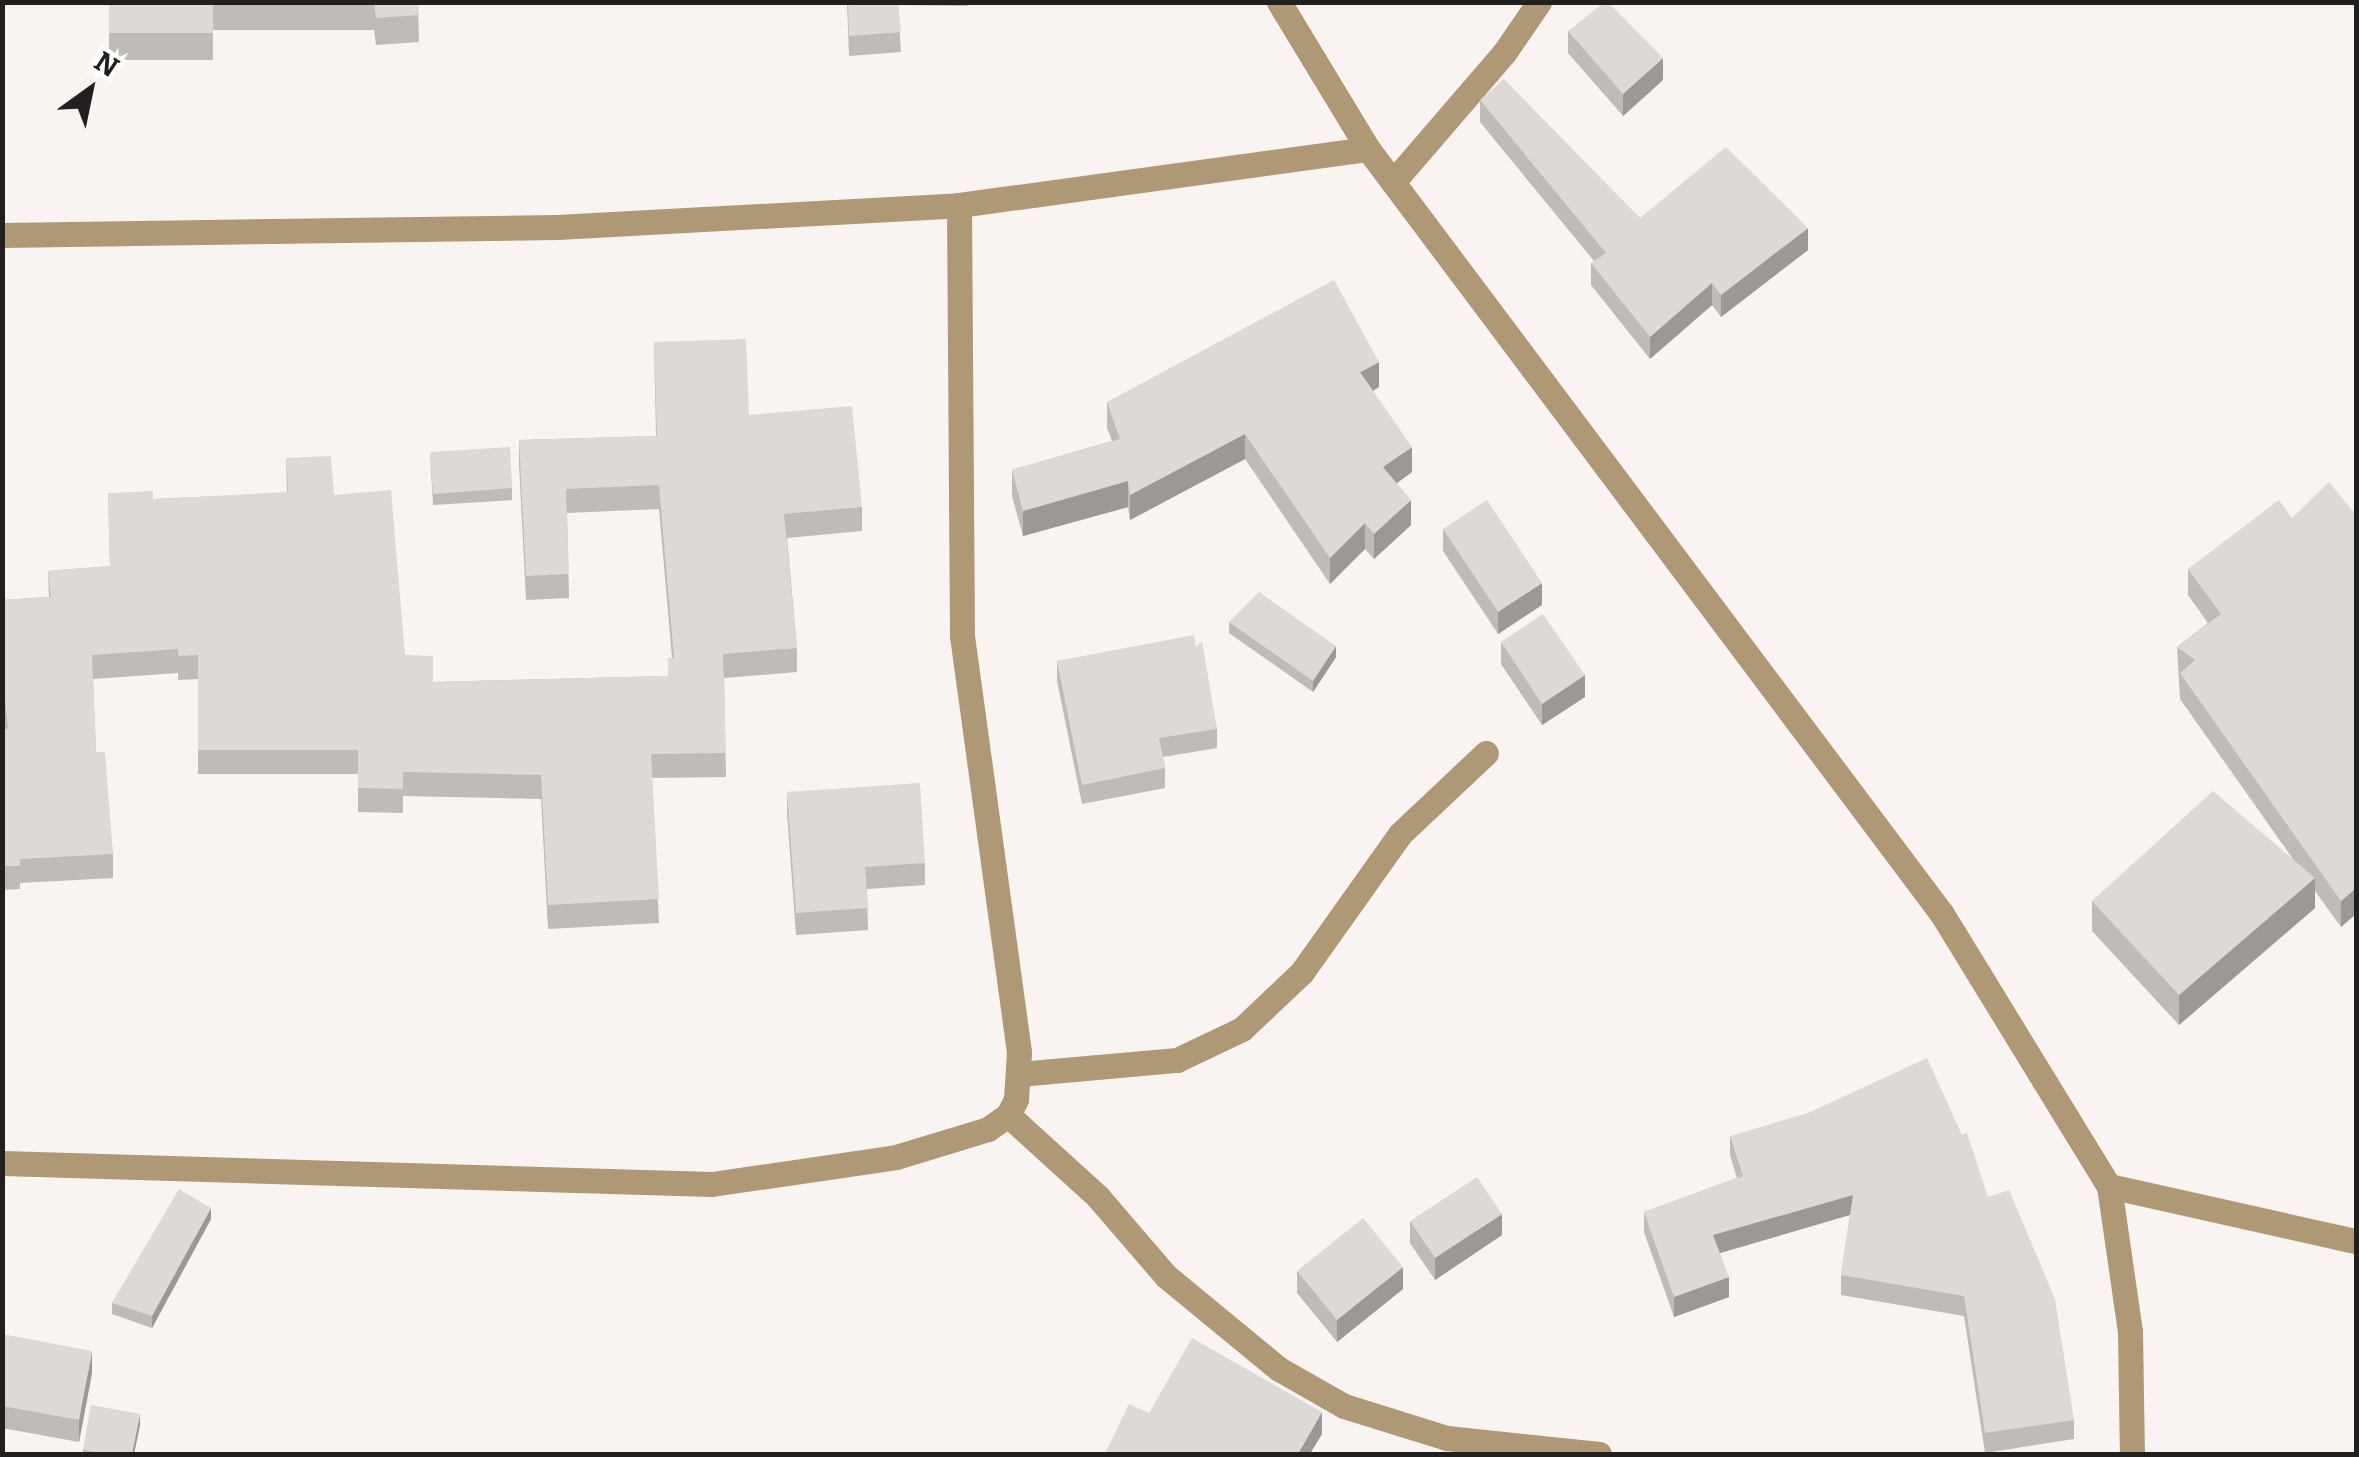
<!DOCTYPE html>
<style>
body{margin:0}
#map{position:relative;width:2359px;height:1457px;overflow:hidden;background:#f9f4f1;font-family:Bitter,serif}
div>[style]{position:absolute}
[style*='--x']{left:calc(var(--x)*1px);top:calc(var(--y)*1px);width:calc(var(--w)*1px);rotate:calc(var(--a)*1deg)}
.street>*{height:25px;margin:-12.5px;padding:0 12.5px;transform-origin:12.5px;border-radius:12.5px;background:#ae9876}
.wall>*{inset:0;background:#bebbb8}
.shaded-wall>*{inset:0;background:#9b9896}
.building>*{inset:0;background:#ddd9d6}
span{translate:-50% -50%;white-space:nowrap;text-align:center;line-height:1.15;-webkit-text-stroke:8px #fff;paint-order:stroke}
.frame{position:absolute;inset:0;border:5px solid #22201f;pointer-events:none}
.north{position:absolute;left:40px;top:40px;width:100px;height:100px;-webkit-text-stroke:8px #fff;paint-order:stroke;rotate:33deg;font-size:28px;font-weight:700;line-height:40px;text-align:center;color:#22201f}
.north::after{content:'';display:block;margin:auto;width:35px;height:45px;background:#22201f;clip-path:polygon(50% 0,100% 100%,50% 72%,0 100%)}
</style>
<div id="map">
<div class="street">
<div style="--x:1279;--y:2;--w:172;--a:58.8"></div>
<div style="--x:1368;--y:149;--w:956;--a:53.12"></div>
<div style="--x:1942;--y:914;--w:319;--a:58.5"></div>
<div style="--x:2109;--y:1186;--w:147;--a:81.8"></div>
<div style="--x:2130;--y:1331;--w:123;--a:89.1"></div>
<div style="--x:1393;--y:182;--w:170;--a:-49.3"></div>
<div style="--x:1504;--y:53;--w:62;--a:-55.5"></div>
<div style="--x:2;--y:235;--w:555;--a:-0.83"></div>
<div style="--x:557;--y:227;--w:403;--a:-3.1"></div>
<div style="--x:959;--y:205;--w:413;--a:-7.8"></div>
<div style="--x:1019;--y:1074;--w:159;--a:-5.1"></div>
<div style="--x:1177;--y:1060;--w:72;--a:-25.5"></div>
<div style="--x:1242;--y:1029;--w:83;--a:-43.5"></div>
<div style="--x:1302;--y:972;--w:169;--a:-54.6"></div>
<div style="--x:1400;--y:834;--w:118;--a:-43.3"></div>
<div style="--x:1008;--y:1115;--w:122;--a:42.3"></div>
<div style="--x:1098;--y:1197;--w:104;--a:49.3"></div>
<div style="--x:1166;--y:1276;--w:146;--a:39.5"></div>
<div style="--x:1279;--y:1369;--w:75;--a:29.6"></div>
<div style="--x:1344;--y:1406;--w:108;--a:17.3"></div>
<div style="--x:1447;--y:1438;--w:153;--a:6"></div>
<div style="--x:2;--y:1163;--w:710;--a:1.69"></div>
<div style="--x:712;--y:1184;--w:186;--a:-8.3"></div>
<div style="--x:896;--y:1157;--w:96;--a:-16.9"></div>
<div style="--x:988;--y:1129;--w:24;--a:-35"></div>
<div style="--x:1008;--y:1115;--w:18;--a:-63"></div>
<div style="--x:1016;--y:1099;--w:47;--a:-86.3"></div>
<div style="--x:1019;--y:1052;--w:420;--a:-97.8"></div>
<div style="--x:962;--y:636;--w:431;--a:-90.4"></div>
<div style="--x:2109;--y:1186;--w:253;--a:12.6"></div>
</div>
<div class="wall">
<div style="clip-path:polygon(109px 2px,418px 2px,419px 42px,376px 45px,374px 30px,213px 30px,213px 60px,109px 60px)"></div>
<div style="clip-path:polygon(847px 2px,968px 2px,968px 6px,898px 5px,901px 52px,849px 56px)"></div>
<div style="clip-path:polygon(1568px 31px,1663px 80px,1623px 116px,1568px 53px)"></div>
<div style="clip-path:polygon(1480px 100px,1640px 218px,1808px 250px,1721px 317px,1712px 305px,1650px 359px,1591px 285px,1591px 263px,1594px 261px,1480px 122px)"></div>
<div style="clip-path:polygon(654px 342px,749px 415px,862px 507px,862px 531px,787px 538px,797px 648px,797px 672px,724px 678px,726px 777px,652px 778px,659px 923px,548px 929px,541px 799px,403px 796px,403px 813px,358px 812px,358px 774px,198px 774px,198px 679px,178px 680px,178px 673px,93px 679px,96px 752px,113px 854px,113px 878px,20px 883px,20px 889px,2px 890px,2px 728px,5px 728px,2px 697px,2px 600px,49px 597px,48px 571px,110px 566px,108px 493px,153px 499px,287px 493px,286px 458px,334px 495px,405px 655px,433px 682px,668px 676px,672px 658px,659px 509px,567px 513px,569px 598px,526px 600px,519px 464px,519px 440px,656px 436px)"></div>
<div style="clip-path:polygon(1379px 387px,1373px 391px,1412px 472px,1397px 483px,1411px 525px,1374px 559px,1365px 549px,1330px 584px,1245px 459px,1130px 520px,1128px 507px,1023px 536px,1012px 496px,1012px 470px,1112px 441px,1107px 428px,1107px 402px)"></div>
<div style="clip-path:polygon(430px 452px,512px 488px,512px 500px,433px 505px)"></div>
<div style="clip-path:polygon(2356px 515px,2341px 927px,2315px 891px,2315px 908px,2179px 1025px,2092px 931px,2092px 901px,2293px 859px,2180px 699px,2177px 647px,2208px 623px,2188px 595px,2188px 569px,2292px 518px)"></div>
<div style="clip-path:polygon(1443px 529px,1542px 605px,1498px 634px,1443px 551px)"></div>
<div style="clip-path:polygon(1229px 622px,1336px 657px,1313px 692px,1229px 633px)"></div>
<div style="clip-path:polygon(1501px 642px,1585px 697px,1542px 725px,1501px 664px)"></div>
<div style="clip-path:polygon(1196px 647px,1217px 729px,1217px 748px,1163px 757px,1165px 768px,1165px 788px,1082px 804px,1057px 681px,1057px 661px)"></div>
<div style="clip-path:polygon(787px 792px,925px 863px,925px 885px,867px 889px,868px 930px,796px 935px,787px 813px)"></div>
<div style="clip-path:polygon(1730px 1136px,1988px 1197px,2074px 1420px,2074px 1439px,1985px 1453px,1964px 1316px,1841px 1295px,1841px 1275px,1850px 1215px,1720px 1253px,1729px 1297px,1674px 1317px,1644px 1232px,1644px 1212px,1737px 1178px,1730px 1155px)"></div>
<div style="clip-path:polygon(211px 1219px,152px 1328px,112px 1314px,112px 1303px)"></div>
<div style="clip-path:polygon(1410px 1221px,1502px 1235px,1435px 1280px,1410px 1243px)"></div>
<div style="clip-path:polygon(1297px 1271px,1403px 1289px,1337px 1342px,1297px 1293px)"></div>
<div style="clip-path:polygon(2px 1334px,92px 1373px,79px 1442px,2px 1428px)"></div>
<div style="clip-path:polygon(140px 1425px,134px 1454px,83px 1454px,83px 1450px)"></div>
</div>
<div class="shaded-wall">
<div style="clip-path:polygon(1663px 58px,1663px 80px,1623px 116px,1623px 94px)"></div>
<div style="clip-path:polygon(1808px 228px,1808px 250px,1721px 317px,1721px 295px)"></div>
<div style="clip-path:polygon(1712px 283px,1712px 305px,1650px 359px,1650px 337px)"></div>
<div style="clip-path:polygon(1379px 362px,1379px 387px,1360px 398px,1360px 372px)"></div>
<div style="clip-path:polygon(1245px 434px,1245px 459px,1130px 520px,1130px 495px)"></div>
<div style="clip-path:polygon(1412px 447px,1412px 472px,1383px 493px,1383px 467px)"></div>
<div style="clip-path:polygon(1128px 481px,1128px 507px,1023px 536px,1023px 511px)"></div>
<div style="clip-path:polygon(1411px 500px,1411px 525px,1374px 559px,1374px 534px)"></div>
<div style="clip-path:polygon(1365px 523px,1365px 549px,1330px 584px,1330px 558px)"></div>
<div style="clip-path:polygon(1542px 583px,1542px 605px,1498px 634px,1498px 612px)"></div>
<div style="clip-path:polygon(1336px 646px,1336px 657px,1313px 692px,1313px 681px)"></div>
<div style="clip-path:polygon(1585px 675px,1585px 697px,1542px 725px,1542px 704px)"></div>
<div style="clip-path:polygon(2315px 878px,2315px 908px,2179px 1025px,2179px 995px)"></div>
<div style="clip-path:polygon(2356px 888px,2356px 914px,2341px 927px,2341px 901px)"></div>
<div style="clip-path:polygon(1853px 1195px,1853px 1214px,1713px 1255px,1713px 1235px)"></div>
<div style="clip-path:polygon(211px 1208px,211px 1219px,152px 1328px,152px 1316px)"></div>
<div style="clip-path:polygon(1502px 1214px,1502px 1235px,1435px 1280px,1435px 1258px)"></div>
<div style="clip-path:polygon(1403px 1267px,1403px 1289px,1337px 1342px,1337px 1320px)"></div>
<div style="clip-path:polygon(1729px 1277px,1729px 1297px,1674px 1317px,1674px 1297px)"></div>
<div style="clip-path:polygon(92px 1351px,92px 1373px,79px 1442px,79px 1420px)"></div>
<div style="clip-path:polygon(1322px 1412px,1322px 1434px,1310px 1454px,1299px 1454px,1299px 1452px)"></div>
<div style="clip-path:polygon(140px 1414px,140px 1425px,134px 1454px,132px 1454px)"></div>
</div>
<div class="building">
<div style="clip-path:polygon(109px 2px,418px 2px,419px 15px,376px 18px,374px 3px,213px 3px,213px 33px,109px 33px)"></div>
<div style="clip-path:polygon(848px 2px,898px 2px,901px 32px,849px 36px)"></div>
<div style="clip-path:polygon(1605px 2px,1608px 2px,1663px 58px,1623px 94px,1568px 31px)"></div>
<div style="clip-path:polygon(1504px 79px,1640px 218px,1726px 147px,1808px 228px,1721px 295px,1712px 283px,1650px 337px,1591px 263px,1606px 253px,1480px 100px)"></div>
<div style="clip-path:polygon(1334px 280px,1379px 362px,1360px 372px,1412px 447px,1383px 467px,1411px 500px,1374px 534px,1365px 523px,1330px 558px,1245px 434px,1130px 495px,1128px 481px,1023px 511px,1012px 470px,1120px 439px,1107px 402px)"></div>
<div style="clip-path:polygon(746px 339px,749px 415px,852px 406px,862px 507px,784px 514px,797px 648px,723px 654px,726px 753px,651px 754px,659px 899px,548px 905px,541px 775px,403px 772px,403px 789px,358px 788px,358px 750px,198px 750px,198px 655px,178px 656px,178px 649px,92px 655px,96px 752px,105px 752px,113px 854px,20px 859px,20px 866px,2px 866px,2px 728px,8px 729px,2px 673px,2px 600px,51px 597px,48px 571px,110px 566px,108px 493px,153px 491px,153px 499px,288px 492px,286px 458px,331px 456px,334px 495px,391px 490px,405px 655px,433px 656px,433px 682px,668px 676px,668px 658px,674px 658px,659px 485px,566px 489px,569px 574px,526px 576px,519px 440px,657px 436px,654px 342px)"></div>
<div style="clip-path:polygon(510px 447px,512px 488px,433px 494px,430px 452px)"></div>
<div style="clip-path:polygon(2329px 482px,2356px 515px,2356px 888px,2341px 901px,2180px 673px,2195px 660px,2177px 647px,2221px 614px,2188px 569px,2279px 500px,2292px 518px)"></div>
<div style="clip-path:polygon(1487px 500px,1542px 583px,1498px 612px,1443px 529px)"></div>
<div style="clip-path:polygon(1259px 592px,1336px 646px,1313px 681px,1229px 622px)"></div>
<div style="clip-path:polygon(1543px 614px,1585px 675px,1542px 704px,1501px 642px)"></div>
<div style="clip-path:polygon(1194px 635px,1196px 647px,1202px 641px,1217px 729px,1159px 738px,1165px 768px,1082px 785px,1057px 661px)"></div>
<div style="clip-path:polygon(920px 783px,925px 863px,865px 867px,868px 908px,796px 913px,787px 792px)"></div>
<div style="clip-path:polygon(2213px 791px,2315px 878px,2179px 995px,2092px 901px)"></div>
<div style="clip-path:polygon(1927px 1058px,1962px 1135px,1967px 1133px,1988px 1197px,2009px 1190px,2055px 1299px,2074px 1420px,1985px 1433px,1964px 1296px,1841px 1275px,1853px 1195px,1713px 1235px,1729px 1277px,1674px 1297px,1644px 1212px,1743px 1176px,1730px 1136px,1808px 1113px)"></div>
<div style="clip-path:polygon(1477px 1177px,1502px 1214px,1435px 1258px,1410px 1221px)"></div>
<div style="clip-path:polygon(179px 1189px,211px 1208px,152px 1316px,112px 1303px)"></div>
<div style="clip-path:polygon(1363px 1218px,1403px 1267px,1337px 1320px,1297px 1271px)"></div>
<div style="clip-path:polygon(2px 1334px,92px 1351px,79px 1420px,2px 1406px)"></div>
<div style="clip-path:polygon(1192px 1338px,1322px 1412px,1299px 1452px,1305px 1454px,1105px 1454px,1129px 1404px,1149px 1413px)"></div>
<div style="clip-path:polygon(91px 1405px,140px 1414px,132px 1454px,108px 1454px,83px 1450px)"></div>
</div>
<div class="frame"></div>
<div class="north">N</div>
</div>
